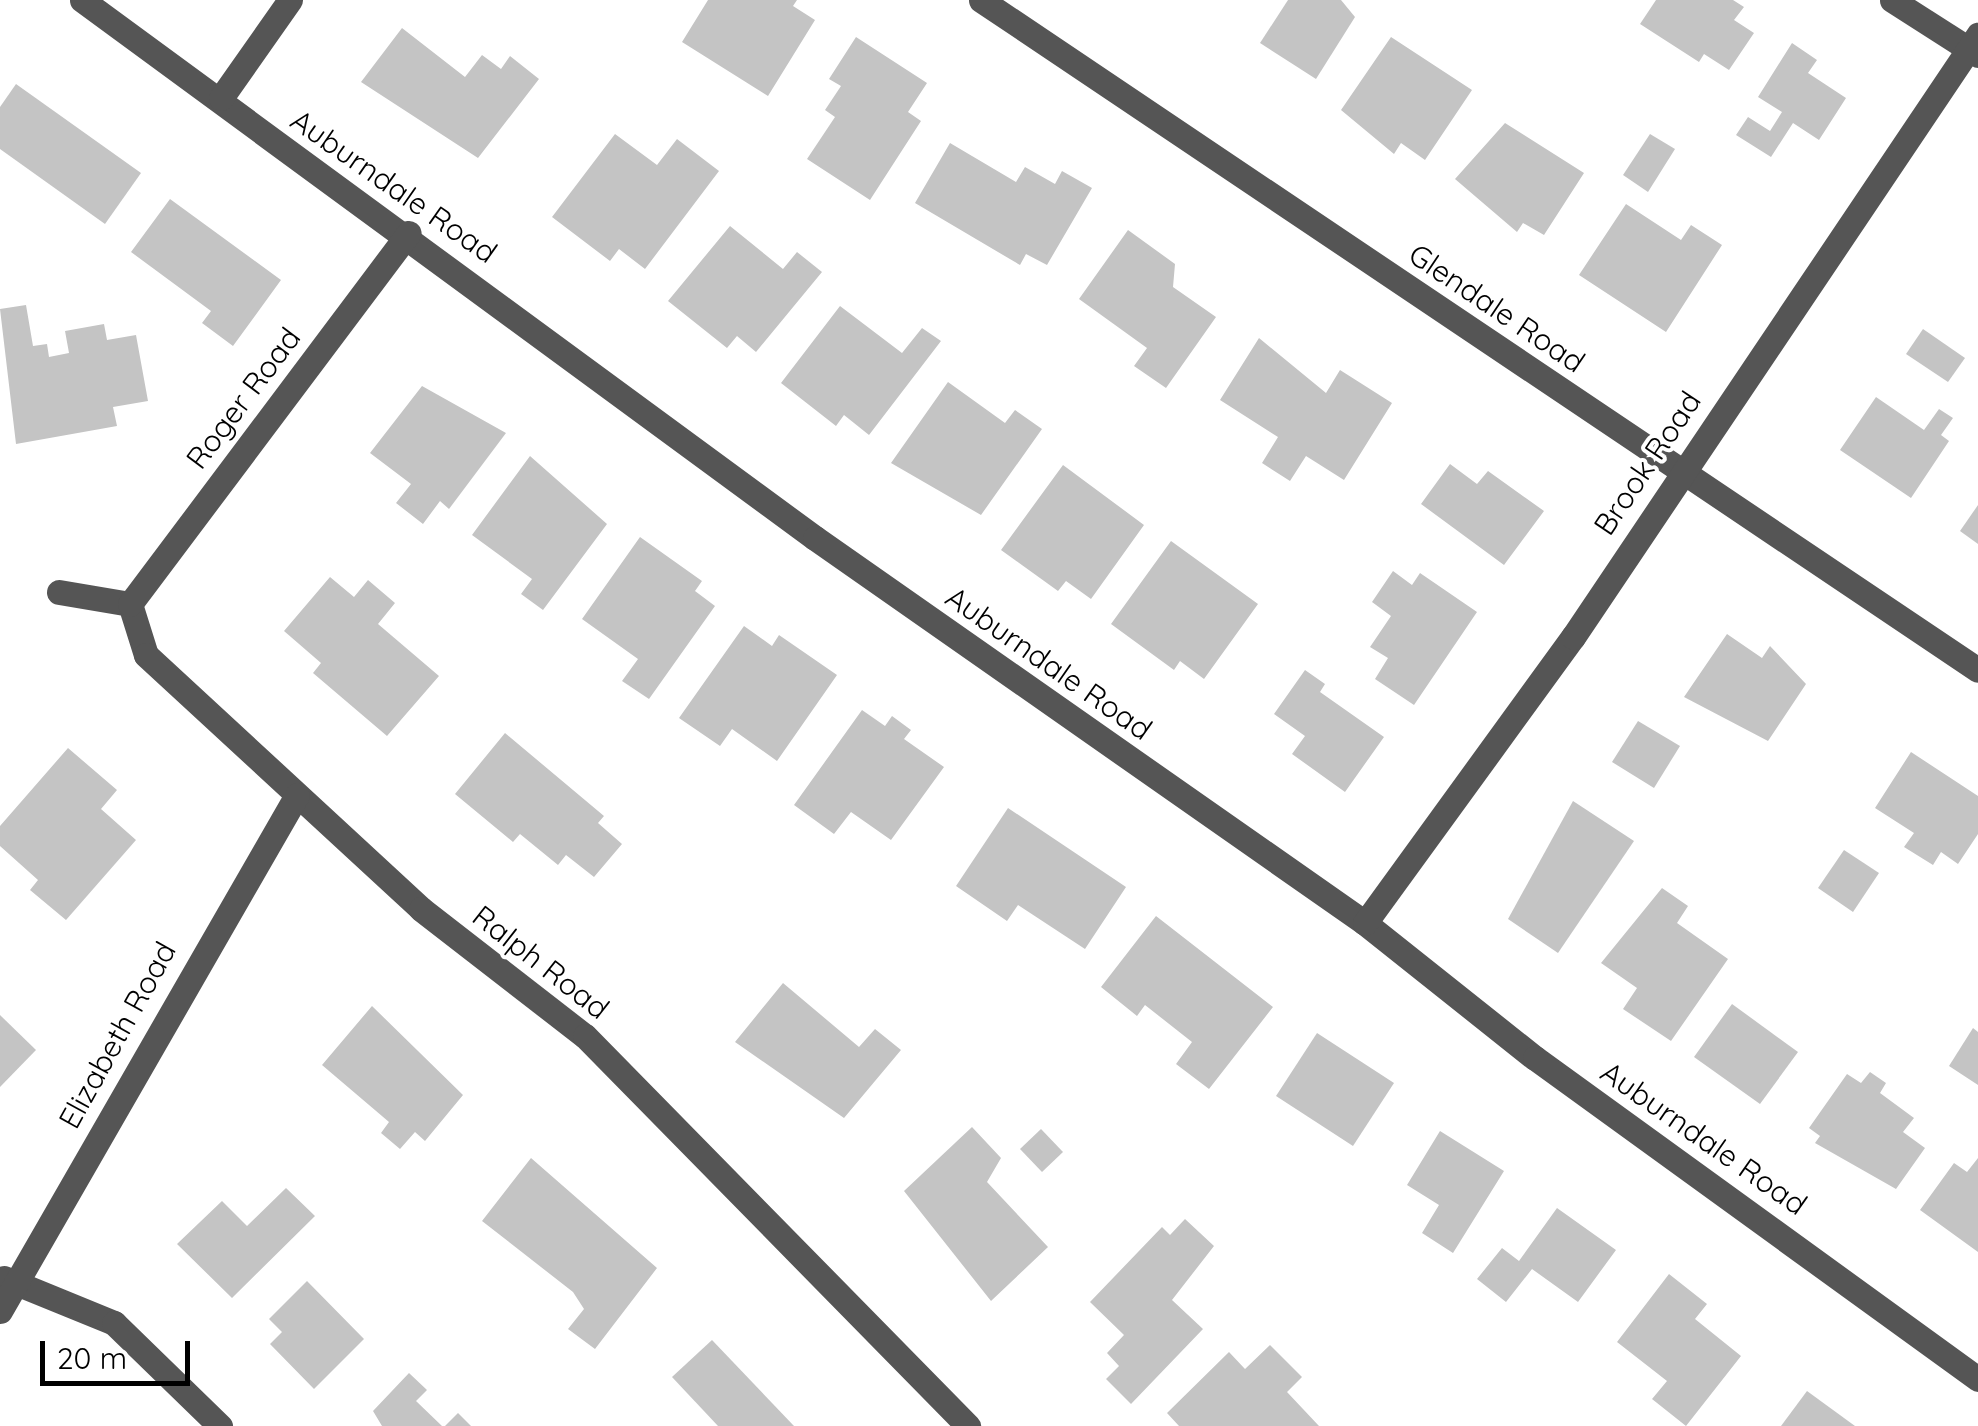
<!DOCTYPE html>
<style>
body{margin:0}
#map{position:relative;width:1978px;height:1426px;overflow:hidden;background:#fff;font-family:Quicksand,sans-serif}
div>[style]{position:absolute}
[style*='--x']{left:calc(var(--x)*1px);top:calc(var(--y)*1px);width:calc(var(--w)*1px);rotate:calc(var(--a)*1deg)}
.building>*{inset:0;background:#c4c4c4}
.minor>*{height:25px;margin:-12.5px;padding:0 12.5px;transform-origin:12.5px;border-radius:12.5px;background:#555}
span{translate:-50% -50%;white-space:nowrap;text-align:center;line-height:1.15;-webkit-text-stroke:8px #fff;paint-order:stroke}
.street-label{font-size:30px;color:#000}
.scale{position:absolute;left:40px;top:1341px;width:150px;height:45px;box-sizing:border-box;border:5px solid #000;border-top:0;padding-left:12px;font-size:30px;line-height:35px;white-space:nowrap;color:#000;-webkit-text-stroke:8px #fff;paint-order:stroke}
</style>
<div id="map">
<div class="building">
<div style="clip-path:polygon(708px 0,797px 0,793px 6px,815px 20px,768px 96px,682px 42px)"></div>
<div style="clip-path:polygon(1288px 0,1341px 0,1355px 17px,1316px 79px,1260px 43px)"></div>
<div style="clip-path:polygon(1656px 0,1733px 0,1744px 7px,1734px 20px,1754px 33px,1729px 70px,1704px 54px,1699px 62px,1640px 24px)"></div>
<div style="clip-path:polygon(402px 28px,465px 77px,482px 55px,501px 69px,510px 56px,539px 79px,478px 158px,361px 82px)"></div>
<div style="clip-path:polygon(856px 37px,927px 83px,908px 112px,921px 121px,870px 200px,807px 159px,835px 117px,825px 110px,841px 86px,829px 79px)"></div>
<div style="clip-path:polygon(1391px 37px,1472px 90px,1425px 160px,1401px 143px,1394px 154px,1341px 110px)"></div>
<div style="clip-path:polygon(1792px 43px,1817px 60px,1808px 73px,1846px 98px,1819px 140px,1793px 123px,1771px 157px,1736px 135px,1748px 117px,1770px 131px,1782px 112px,1758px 97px)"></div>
<div style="clip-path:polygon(16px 84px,141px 173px,105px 224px,0 149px,0 107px)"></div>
<div style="clip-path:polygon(1505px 123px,1584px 173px,1544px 235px,1523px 223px,1517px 232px,1455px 179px)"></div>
<div style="clip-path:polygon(615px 134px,657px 165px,677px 139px,719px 171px,645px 269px,619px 249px,610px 261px,552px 217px)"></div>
<div style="clip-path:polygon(1650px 134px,1675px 149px,1648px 192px,1623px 175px)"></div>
<div style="clip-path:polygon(950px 143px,1016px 182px,1025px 167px,1055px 184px,1062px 171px,1092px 188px,1047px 265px,1026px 254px,1020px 265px,915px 203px)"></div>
<div style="clip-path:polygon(170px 199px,281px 280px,233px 346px,202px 323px,211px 311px,131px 252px)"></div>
<div style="clip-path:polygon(1626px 204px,1681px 240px,1691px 225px,1722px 245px,1666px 332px,1579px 275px)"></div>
<div style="clip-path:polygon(730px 226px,783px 269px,797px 252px,822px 272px,756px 352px,737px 336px,727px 348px,668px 301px)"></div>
<div style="clip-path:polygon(1128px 230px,1175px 264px,1173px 287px,1216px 317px,1166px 388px,1134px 366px,1147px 348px,1079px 299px)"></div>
<div style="clip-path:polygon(26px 305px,33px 346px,47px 344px,49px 357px,69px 353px,65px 331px,104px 324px,107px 340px,136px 335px,148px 401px,113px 407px,117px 426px,16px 444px,0 309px)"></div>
<div style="clip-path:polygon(840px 306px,902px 353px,922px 328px,941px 341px,869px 435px,844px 415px,836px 426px,781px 383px)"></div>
<div style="clip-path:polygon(1923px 329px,1965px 358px,1948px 382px,1906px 354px)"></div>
<div style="clip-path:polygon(1259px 338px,1326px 393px,1340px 370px,1392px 403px,1344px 480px,1306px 456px,1290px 481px,1262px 463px,1278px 437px,1220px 400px)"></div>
<div style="clip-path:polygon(948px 382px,1005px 423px,1015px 410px,1042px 429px,981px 515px,891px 463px)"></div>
<div style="clip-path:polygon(422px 386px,506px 433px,449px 509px,440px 501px,423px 524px,396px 503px,411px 484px,370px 453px)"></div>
<div style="clip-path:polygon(1876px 397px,1924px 430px,1939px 409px,1953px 418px,1941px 435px,1949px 441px,1911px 498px,1840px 450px)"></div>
<div style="clip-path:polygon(530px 456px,607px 524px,543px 610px,521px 594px,532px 579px,472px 535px)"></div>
<div style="clip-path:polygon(1450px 464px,1477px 484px,1488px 471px,1544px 511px,1504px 565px,1421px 504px)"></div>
<div style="clip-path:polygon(1063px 465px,1144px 525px,1091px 599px,1066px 581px,1058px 591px,1001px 550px)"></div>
<div style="clip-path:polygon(1978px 505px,1978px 544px,1960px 531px)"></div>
<div style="clip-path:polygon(640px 537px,702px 581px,695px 591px,715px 606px,649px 699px,622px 681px,638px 659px,582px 619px)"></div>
<div style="clip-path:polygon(1171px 541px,1258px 604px,1204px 679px,1180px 661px,1174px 670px,1111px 624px)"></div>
<div style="clip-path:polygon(1393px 571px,1412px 585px,1420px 573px,1477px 612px,1414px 705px,1375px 679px,1388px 658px,1370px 647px,1391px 616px,1372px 602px)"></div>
<div style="clip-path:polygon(330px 577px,354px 597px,368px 580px,395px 603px,378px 624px,439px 676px,387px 736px,313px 673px,321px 663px,284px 631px)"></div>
<div style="clip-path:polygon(744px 626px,772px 646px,779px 635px,837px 675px,777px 761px,732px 729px,720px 746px,679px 718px)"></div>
<div style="clip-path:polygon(1727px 634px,1762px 658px,1770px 646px,1806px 684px,1768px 741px,1684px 697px)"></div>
<div style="clip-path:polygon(1305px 670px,1325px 684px,1320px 692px,1384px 737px,1345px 792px,1292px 754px,1305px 736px,1274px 714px)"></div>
<div style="clip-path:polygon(862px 710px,885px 726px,892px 716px,911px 730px,904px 739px,944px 767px,891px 840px,851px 812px,834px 834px,794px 805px)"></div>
<div style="clip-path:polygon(1638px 721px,1680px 746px,1654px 788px,1612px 762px)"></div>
<div style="clip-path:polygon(505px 733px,604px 816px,598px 823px,622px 844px,594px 877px,566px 855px,558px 865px,520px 834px,513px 842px,455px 794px)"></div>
<div style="clip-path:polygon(68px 748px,117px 790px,101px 809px,136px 840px,66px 920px,30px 890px,38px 880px,0 846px,0 826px)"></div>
<div style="clip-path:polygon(1911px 752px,1978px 796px,1978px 834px,1958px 864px,1941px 852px,1933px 865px,1904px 847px,1914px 833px,1875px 808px)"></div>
<div style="clip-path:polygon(1573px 801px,1634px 841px,1558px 953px,1508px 919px)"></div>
<div style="clip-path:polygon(1008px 808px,1126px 887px,1085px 949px,1018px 905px,1007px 921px,956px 886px)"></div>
<div style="clip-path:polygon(1844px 850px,1879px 873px,1853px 912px,1818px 888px)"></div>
<div style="clip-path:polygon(1662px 888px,1688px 906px,1677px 923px,1728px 959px,1671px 1041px,1623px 1009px,1637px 988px,1601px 963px)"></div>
<div style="clip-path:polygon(1156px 916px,1273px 1007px,1209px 1089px,1176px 1064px,1192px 1042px,1145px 1005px,1137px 1016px,1101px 987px)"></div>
<div style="clip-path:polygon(783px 983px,859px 1047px,875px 1029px,901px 1050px,844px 1118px,735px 1042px)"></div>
<div style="clip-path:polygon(1732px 1004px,1798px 1052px,1760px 1104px,1694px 1057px)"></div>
<div style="clip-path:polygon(372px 1006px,463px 1095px,425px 1141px,415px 1132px,400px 1149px,381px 1133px,389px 1122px,322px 1065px)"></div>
<div style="clip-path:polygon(0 1015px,36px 1050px,0 1087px)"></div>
<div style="clip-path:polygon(1973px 1028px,1978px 1032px,1978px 1085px,1949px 1066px)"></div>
<div style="clip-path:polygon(1317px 1033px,1394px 1083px,1353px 1146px,1276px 1096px)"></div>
<div style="clip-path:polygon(1870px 1072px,1886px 1083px,1880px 1093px,1914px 1118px,1903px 1132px,1925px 1148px,1896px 1189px,1815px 1143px,1820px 1136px,1809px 1128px,1847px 1074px,1861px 1083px)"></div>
<div style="clip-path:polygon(972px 1127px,1001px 1158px,987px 1182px,1048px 1247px,991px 1301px,904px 1191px)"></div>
<div style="clip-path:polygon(1041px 1129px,1063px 1152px,1042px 1172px,1020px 1149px)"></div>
<div style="clip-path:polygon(1440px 1131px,1504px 1171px,1453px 1253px,1422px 1233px,1439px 1205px,1407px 1185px)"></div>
<div style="clip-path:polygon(531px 1158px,657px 1268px,595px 1349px,568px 1329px,584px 1309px,573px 1292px,482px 1221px)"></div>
<div style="clip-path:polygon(1978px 1158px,1978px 1252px,1920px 1210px,1954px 1163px,1967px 1172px)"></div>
<div style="clip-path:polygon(286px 1188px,315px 1216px,232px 1298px,177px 1244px,222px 1201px,247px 1226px)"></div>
<div style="clip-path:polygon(1557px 1208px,1616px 1250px,1578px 1302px,1532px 1269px,1506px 1302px,1477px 1279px,1502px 1248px,1519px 1261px)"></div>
<div style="clip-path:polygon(1185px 1219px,1214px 1246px,1172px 1300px,1203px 1329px,1131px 1404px,1106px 1379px,1119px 1366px,1107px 1353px,1124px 1335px,1090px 1302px,1162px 1227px,1170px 1235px)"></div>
<div style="clip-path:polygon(1669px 1274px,1707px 1304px,1695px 1319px,1741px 1356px,1686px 1426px,1652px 1399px,1667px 1381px,1617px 1342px)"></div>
<div style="clip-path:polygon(307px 1281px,364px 1339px,314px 1389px,270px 1344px,282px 1332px,269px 1319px)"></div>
<div style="clip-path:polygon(712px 1340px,794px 1426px,718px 1426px,672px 1377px)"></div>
<div style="clip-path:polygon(1270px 1345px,1302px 1377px,1287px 1392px,1319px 1426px,1179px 1426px,1167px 1413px,1229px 1352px,1245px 1369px)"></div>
<div style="clip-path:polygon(409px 1373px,427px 1390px,416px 1401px,442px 1426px,382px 1426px,373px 1411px)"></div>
<div style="clip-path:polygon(1807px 1391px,1855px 1426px,1781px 1426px)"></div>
<div style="clip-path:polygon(458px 1413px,471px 1426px,445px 1426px)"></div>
</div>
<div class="minor">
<div style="--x:82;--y:0;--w:909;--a:36.28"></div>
<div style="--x:815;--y:538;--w:671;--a:34.99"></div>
<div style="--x:1365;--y:923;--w:217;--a:38.5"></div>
<div style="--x:1535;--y:1058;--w:547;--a:35.93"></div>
<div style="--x:981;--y:0;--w:1201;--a:33.9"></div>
<div style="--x:1892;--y:0;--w:102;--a:32.6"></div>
<div style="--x:221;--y:98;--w:120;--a:-54.9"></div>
<div style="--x:59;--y:592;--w:72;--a:9.6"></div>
<div style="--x:130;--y:604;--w:53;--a:72.6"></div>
<div style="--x:146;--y:655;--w:374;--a:42.7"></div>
<div style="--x:421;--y:909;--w:207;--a:37.8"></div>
<div style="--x:585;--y:1036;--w:547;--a:45.52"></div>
<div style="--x:130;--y:604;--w:464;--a:-53.1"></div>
<div style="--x:1365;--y:923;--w:354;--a:-54"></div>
<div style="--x:1573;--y:637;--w:726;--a:-56.07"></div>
<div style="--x:4;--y:1278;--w:119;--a:22.2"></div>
<div style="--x:114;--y:1323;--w:148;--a:44.2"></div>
<div style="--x:0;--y:1311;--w:595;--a:-60.08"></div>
</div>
<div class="street-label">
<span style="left:394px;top:186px;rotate:35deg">Auburndale Road</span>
<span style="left:1497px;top:308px;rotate:34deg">Glendale Road</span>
<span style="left:243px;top:398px;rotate:-53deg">Roger Road</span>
<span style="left:1647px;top:463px;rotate:-56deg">Brook Road</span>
<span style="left:1049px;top:663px;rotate:35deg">Auburndale Road</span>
<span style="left:541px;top:962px;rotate:38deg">Ralph Road</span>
<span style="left:117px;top:1035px;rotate:-61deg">Elizabeth Road</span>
<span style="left:1704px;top:1138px;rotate:35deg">Auburndale Road</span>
</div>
<div class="scale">20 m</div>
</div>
